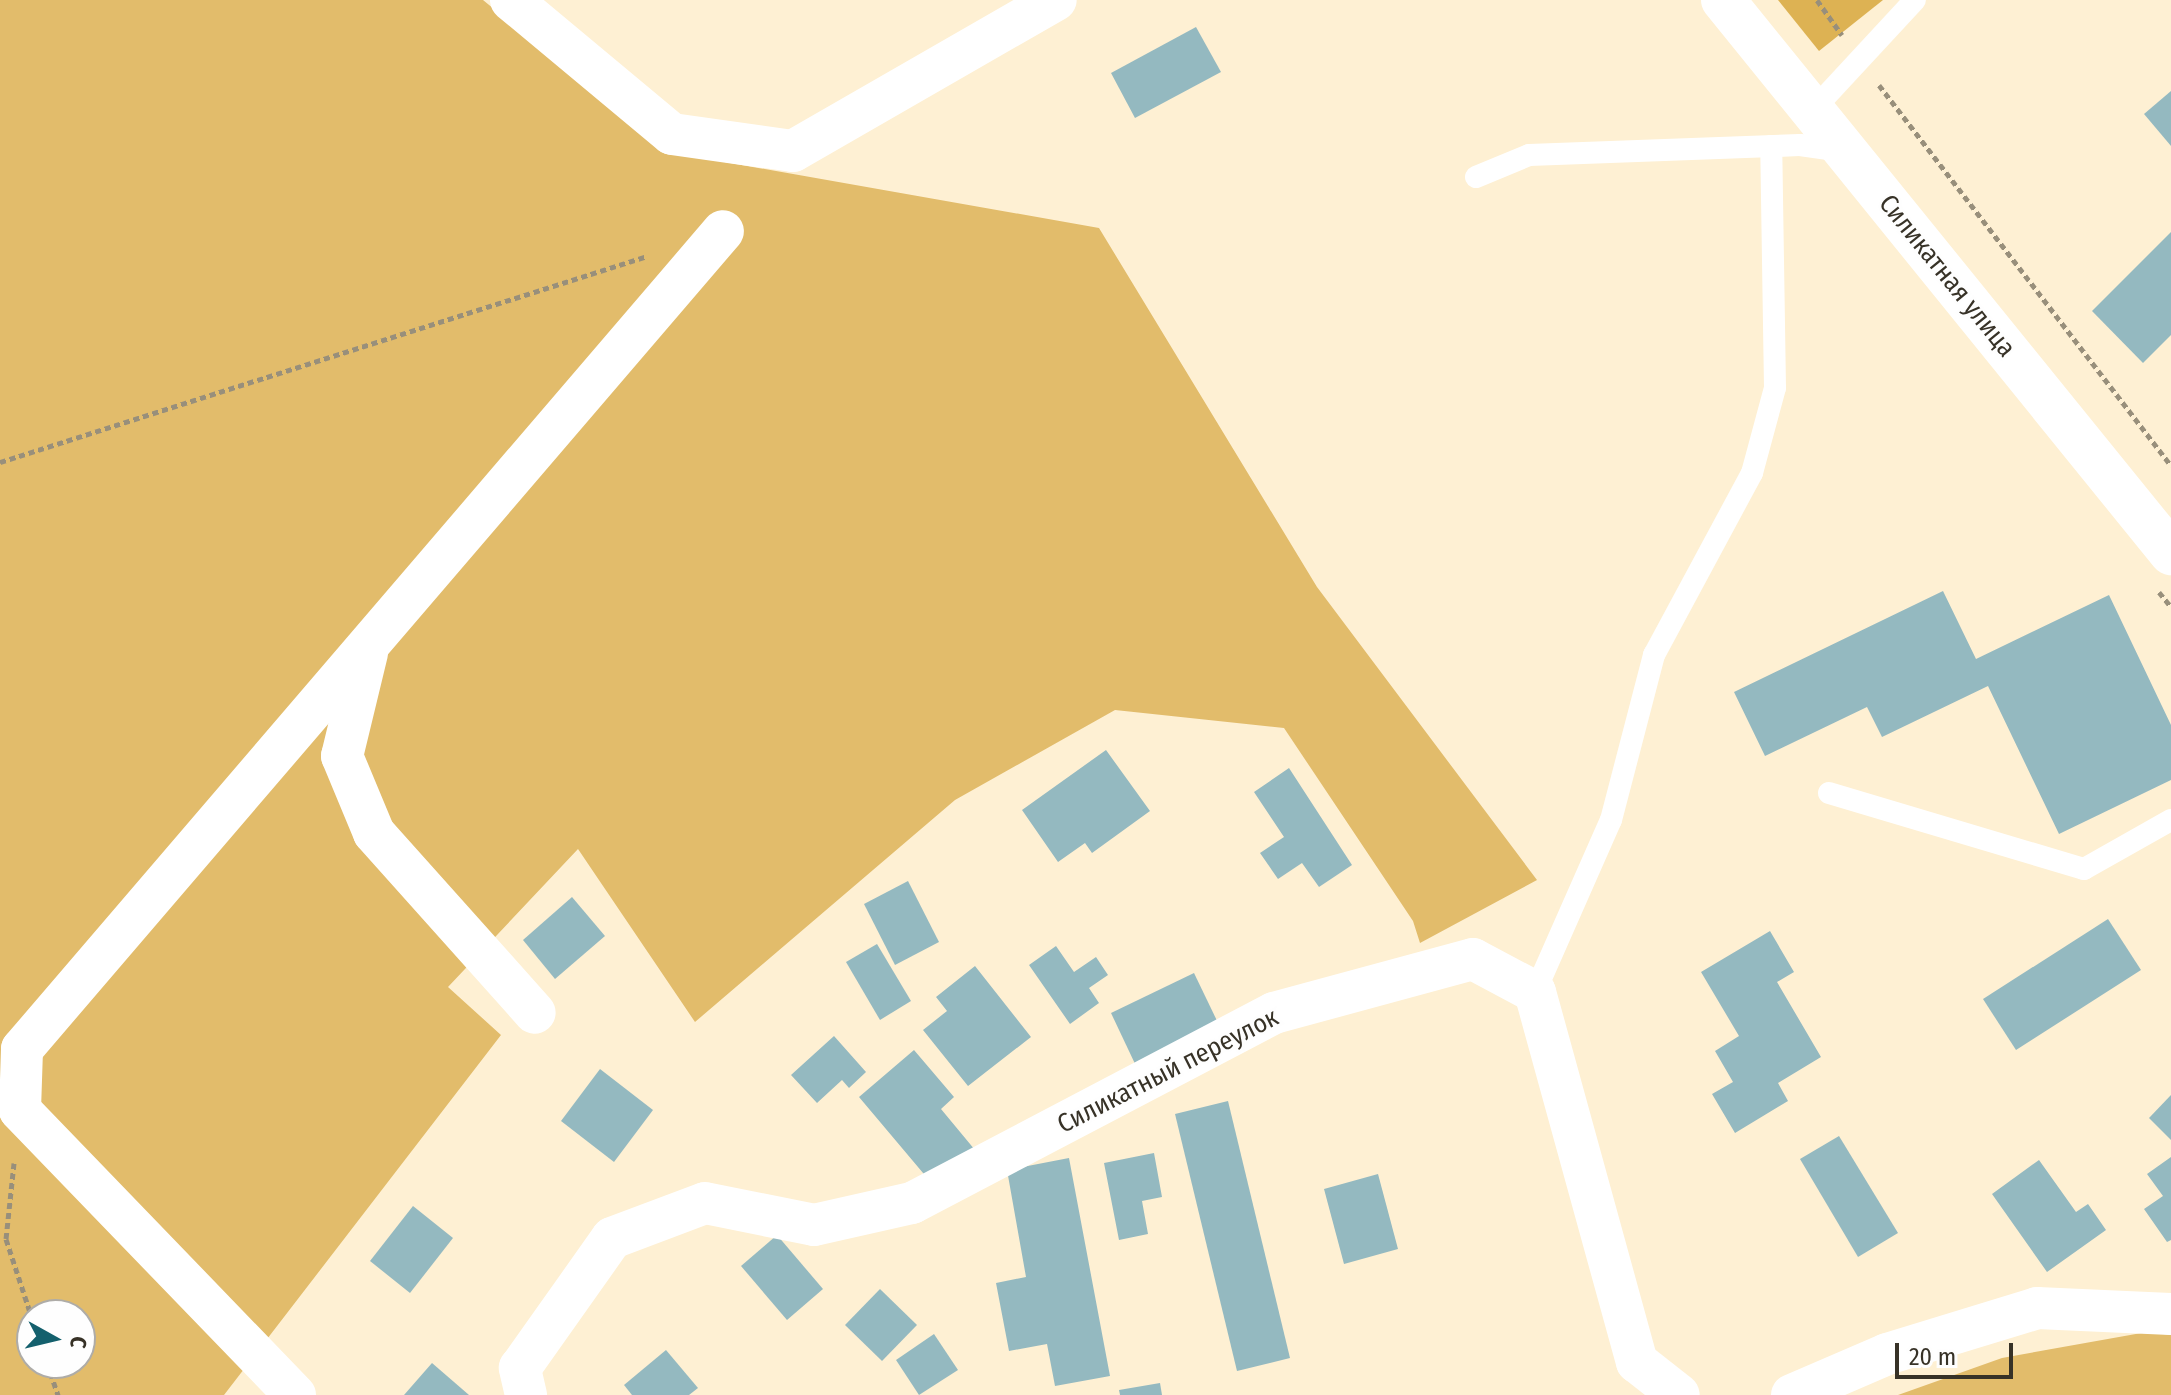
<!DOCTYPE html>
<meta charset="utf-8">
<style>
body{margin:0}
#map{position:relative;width:2171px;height:1395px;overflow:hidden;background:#fef0d3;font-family:"Fira Sans Condensed",sans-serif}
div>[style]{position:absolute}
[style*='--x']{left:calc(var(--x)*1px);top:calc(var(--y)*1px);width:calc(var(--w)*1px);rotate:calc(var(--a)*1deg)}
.green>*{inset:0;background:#e2bc6b}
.forest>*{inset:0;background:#ddb253}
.building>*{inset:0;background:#94b9c0}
.path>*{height:5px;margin-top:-2.5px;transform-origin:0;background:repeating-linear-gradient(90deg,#988f7b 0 6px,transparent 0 10px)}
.lane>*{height:22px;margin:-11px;padding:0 11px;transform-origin:11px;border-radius:11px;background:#fff}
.street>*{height:42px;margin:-21px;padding:0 21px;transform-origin:21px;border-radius:21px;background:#fff}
.secondary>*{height:44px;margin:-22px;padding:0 22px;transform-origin:22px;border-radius:22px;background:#fff}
span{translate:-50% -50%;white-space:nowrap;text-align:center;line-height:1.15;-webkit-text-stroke:6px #fefefe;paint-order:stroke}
.street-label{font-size:26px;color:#373227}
.north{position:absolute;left:16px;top:1299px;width:80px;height:80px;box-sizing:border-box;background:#fefefe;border:2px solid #aeaca8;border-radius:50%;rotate:98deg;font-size:22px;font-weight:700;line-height:32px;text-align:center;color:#373227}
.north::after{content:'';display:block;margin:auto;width:28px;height:36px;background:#14606d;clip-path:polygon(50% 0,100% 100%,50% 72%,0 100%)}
.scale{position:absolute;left:1895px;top:1343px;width:118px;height:36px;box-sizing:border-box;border:4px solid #373227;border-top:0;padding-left:10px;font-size:24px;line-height:28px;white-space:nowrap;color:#373227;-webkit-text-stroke:6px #fefefe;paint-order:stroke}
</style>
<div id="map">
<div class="green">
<div style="clip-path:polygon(evenodd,0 0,483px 0,668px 152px,1099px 228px,1317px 587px,1537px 880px,1420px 943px,1413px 921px,1284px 728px,1115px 710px,955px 800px,695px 1022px,578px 849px,448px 987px,501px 1035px,224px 1395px,0 1395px,0 0,32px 1315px,80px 1315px,80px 1363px,32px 1363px,32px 1315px)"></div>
<div style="clip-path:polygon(2147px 1332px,2171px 1335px,2171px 1395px,1898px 1395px,2002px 1358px)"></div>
</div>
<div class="forest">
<div style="clip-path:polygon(1778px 0,1883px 0,1819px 51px)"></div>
</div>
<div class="building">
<div style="clip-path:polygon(1196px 27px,1221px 72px,1135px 118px,1111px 73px)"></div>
<div style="clip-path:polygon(2171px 91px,2171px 146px,2144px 114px)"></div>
<div style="clip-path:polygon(2171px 232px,2171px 335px,2143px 363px,2092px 311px)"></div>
<div style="clip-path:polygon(1943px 591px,1976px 659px,2109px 595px,2171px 725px,2171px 780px,2059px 834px,1988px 686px,1882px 737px,1867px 707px,1765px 756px,1734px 692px)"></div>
<div style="clip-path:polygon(1106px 750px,1150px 811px,1092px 853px,1085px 843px,1058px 862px,1022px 810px)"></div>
<div style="clip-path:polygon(1289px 768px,1352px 865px,1319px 887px,1302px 863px,1278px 879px,1260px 853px,1284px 837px,1254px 792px)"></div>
<div style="clip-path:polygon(908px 881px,939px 942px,895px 965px,864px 904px)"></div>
<div style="clip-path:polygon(572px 897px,605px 936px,555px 979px,523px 940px)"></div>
<div style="clip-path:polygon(2108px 919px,2141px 970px,2016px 1050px,1983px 999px)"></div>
<div style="clip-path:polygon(1770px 931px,1794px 972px,1777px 982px,1821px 1057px,1778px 1083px,1788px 1101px,1735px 1133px,1712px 1094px,1733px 1082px,1715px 1051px,1739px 1036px,1701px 972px)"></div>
<div style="clip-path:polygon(877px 944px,911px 1001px,880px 1020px,846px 962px)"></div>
<div style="clip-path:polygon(1056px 946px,1074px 972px,1096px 957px,1108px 975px,1089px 988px,1099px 1003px,1070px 1024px,1029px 965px)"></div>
<div style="clip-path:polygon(975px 966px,1031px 1037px,968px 1086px,923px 1030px,947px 1011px,936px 997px)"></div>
<div style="clip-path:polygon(1194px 973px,1220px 1027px,1137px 1068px,1111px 1013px)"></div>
<div style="clip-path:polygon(834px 1036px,866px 1072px,849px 1088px,842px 1080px,817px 1103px,791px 1075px)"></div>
<div style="clip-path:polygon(914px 1050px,954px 1097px,941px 1109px,975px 1150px,934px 1186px,859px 1097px)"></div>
<div style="clip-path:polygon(600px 1069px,653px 1110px,614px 1162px,561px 1121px)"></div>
<div style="clip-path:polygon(2171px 1095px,2171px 1140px,2149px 1118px)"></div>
<div style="clip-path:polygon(1228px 1101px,1290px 1358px,1237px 1371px,1175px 1114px)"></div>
<div style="clip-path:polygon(1839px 1136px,1898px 1233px,1858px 1257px,1800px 1159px)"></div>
<div style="clip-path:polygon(1154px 1153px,1162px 1197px,1142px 1201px,1148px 1234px,1119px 1240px,1104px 1163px)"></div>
<div style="clip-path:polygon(2171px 1157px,2171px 1240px,2167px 1242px,2144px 1209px,2163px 1196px,2147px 1174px)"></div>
<div style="clip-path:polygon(1069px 1158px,1110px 1376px,1055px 1386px,1047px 1344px,1009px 1351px,996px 1283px,1026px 1277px,1007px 1170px)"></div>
<div style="clip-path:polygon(2039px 1160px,2076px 1212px,2088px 1204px,2106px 1230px,2047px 1272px,1992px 1194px)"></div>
<div style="clip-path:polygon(1378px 1174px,1398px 1249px,1344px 1264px,1324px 1189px)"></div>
<div style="clip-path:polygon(413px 1206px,453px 1238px,410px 1293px,370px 1261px)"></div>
<div style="clip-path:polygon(777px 1235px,823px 1289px,787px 1320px,741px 1266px)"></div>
<div style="clip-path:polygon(880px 1289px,917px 1325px,882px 1361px,845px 1325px)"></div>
<div style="clip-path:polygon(934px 1334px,958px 1370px,919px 1395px,896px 1360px)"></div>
<div style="clip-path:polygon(666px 1350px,698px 1388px,689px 1395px,632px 1395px,624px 1385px)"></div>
<div style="clip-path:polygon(432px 1363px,469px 1395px,404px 1395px)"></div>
<div style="clip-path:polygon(1160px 1383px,1162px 1395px,1120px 1395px,1119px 1390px)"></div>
</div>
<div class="path">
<div style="--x:1817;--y:0;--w:43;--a:54.5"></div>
<div style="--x:1879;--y:85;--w:480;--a:52.5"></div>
<div style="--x:0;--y:462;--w:679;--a:-17.66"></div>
<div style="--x:2159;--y:592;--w:19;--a:51"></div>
<div style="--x:14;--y:1163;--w:76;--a:96"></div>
<div style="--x:6;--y:1239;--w:83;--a:71.8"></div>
<div style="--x:47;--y:1363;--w:34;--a:71"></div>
</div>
<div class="lane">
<div style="--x:1813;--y:110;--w:150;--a:-47.2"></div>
<div style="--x:1476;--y:177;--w:57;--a:-22.5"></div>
<div style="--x:1529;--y:155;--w:271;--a:-2.1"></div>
<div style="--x:1800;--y:145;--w:41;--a:8.3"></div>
<div style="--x:1829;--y:793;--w:266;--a:16.6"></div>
<div style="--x:2084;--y:869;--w:100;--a:-29.4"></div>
<div style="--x:1535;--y:992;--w:188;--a:-66.2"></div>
<div style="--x:1611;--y:820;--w:171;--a:-75.4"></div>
<div style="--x:1654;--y:655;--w:207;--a:-61.7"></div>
<div style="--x:1752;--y:473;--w:88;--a:-74.9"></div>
<div style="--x:1775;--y:388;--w:242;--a:-90.9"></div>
</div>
<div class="street">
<div style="--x:511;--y:0;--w:209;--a:39.8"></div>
<div style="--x:672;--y:134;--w:122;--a:8"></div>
<div style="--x:793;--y:151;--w:303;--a:-29.9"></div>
<div style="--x:367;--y:653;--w:106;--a:103.6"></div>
<div style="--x:342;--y:756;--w:83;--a:67.4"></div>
<div style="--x:374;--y:833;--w:241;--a:48.2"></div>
<div style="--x:295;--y:1395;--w:396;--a:-134"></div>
<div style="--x:20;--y:1110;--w:61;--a:-88.1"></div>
<div style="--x:22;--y:1049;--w:1077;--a:-49.4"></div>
<div style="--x:526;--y:1395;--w:28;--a:-103"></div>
<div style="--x:520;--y:1368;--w:159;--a:-54.7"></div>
<div style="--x:612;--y:1238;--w:99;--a:-20.6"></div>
<div style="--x:705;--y:1203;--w:111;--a:11.4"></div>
<div style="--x:814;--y:1225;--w:100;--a:-12.7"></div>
<div style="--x:912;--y:1203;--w:409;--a:-27.7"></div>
<div style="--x:1274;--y:1013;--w:206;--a:-15.2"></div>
<div style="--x:1473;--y:959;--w:70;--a:28"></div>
<div style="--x:1535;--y:992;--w:384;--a:74.6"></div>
<div style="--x:1637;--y:1362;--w:53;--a:38.2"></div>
<div style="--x:1792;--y:1395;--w:103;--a:-23.3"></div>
<div style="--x:1887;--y:1354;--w:157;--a:-17"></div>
<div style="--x:2037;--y:1308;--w:134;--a:2.6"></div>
</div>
<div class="secondary">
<div style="--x:1723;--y:0;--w:712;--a:50.99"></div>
</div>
<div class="street-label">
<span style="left:1947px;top:276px;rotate:51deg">Силикатная улица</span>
<span style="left:1168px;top:1071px;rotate:-27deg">Силикатный переулок</span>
</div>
<div class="north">С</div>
<div class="scale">20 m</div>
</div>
